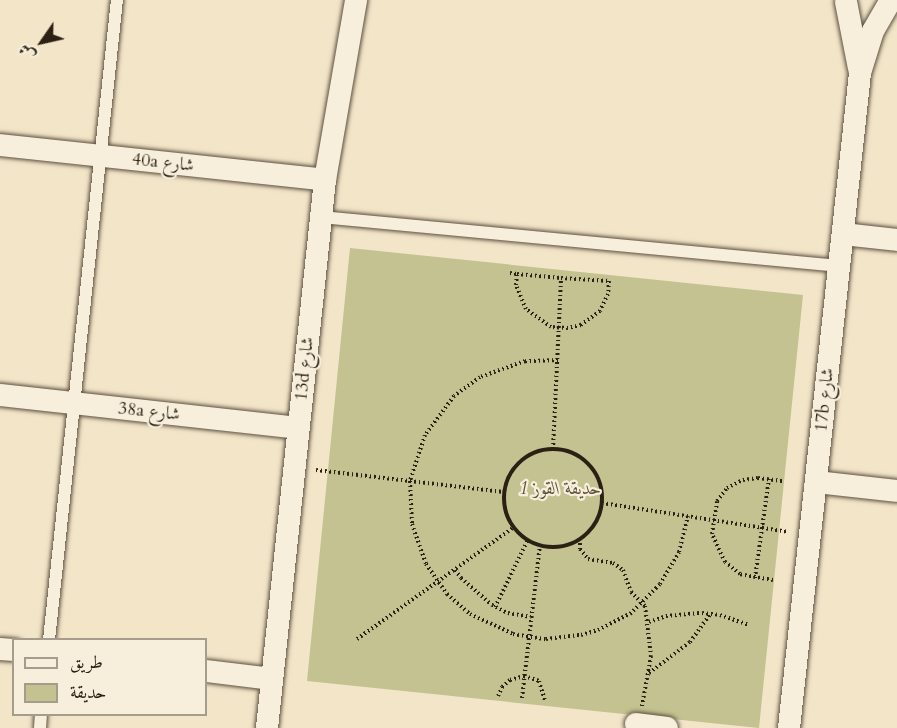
<!DOCTYPE html>
<meta charset="utf-8">
<style>
body{margin:0}
#map{position:relative;width:897px;height:728px;overflow:hidden;background:#f3e5c8;font-family:Cardo,Amiri,serif}
div>[style]{position:absolute}
[style*='--x']{left:calc(var(--x)*1px);top:calc(var(--y)*1px);width:calc(var(--w)*1px);rotate:calc(var(--a)*1deg)}
.green>*{inset:0;background:#c3c290}
.path>*{height:4px;margin-top:-2px;transform-origin:0;background:repeating-linear-gradient(90deg,#2b2013 0 1.5px,transparent 0 4.5px)}
.path>.ring{margin:-2px;padding:0;box-sizing:content-box;background:none;border:4px solid #2b2013;border-radius:50%}
.roads{filter:drop-shadow(0 0 2px #5d5140) drop-shadow(0 0 2px #5d5140)}
.service>*{height:12px;margin:-6px;padding:0 6px;transform-origin:6px;border-radius:6px;background:#f7eedb}
.minor>*{height:22px;margin:-11px;padding:0 11px;transform-origin:11px;border-radius:11px;background:#f7eedb}
span{translate:-50% -50%;white-space:nowrap;text-align:center;line-height:1.15;-webkit-text-stroke:4.5px #f7eedb;paint-order:stroke}
.street-label{font-size:18px;color:#2b2013}
.park-label{font-size:18px;color:#595138;font-style:italic}
.legend{position:absolute;left:12px;top:638px;width:195px;height:78px;box-sizing:border-box;background:#f7eedb;border:2px solid #a59c8b;margin:0;padding:8px 10px;list-style:none;font-size:18px;color:#2b2013}
.legend li{display:flex;align-items:center;gap:12px;height:30px}
.legend b{width:30px;border:2px solid #a59c8b}
.north{position:absolute;left:12px;top:12px;width:60px;height:60px;-webkit-text-stroke:4px #f7eedb;paint-order:stroke;rotate:236deg;font-size:16px;font-weight:700;line-height:24px;text-align:center;color:#2b2013}
.north::after{content:'';display:block;margin:auto;width:21px;height:27px;background:#2b2013;clip-path:polygon(50% 0,100% 100%,50% 72%,0 100%)}
</style>
<div id="map">
<div class="green">
<div style="clip-path:polygon(350px 248px,803px 295px,759px 728px,307px 681px)"></div>
</div>
<div class="path">
<div style="--x:510;--y:273;--w:7;--a:8"></div>
<div style="--x:517;--y:274;--w:44;--a:5.2"></div>
<div style="--x:561;--y:278;--w:48;--a:3.6"></div>
<div style="--x:609;--y:281;--w:13;--a:94"></div>
<div style="--x:608;--y:294;--w:19;--a:115"></div>
<div style="--x:600;--y:311;--w:24;--a:144"></div>
<div style="--x:581;--y:325;--w:13;--a:167"></div>
<div style="--x:568;--y:328;--w:17;--a:-177"></div>
<div style="--x:551;--y:327;--w:31;--a:-144"></div>
<div style="--x:526;--y:309;--w:26;--a:-113"></div>
<div style="--x:516;--y:285;--w:11;--a:-85"></div>
<div style="--x:558;--y:360;--w:33;--a:178"></div>
<div style="--x:525;--y:361;--w:48;--a:160.4"></div>
<div style="--x:480;--y:377;--w:32;--a:144"></div>
<div style="--x:454;--y:396;--w:49;--a:126.6"></div>
<div style="--x:425;--y:435;--w:48;--a:108.1"></div>
<div style="--x:410;--y:481;--w:43;--a:87.3"></div>
<div style="--x:412;--y:524;--w:42;--a:70.7"></div>
<div style="--x:426;--y:564;--w:37;--a:55"></div>
<div style="--x:447;--y:594;--w:30;--a:41"></div>
<div style="--x:470;--y:614;--w:47;--a:24.9"></div>
<div style="--x:513;--y:634;--w:33;--a:9"></div>
<div style="--x:546;--y:639;--w:35;--a:-7"></div>
<div style="--x:581;--y:635;--w:18;--a:-16"></div>
<div style="--x:598;--y:630;--w:36;--a:-27"></div>
<div style="--x:630;--y:614;--w:42;--a:-45"></div>
<div style="--x:660;--y:584;--w:37;--a:-59"></div>
<div style="--x:679;--y:552;--w:37;--a:-76"></div>
<div style="--x:553;--y:449;--w:171;--a:-87.3"></div>
<div class="ring" style="left:504px;top:449px;width:94px;height:94px"></div>
<div style="--x:316;--y:470;--w:189;--a:6.7"></div>
<div style="--x:602;--y:503;--w:189;--a:8.8"></div>
<div style="--x:580;--y:539;--w:10;--a:90"></div>
<div style="--x:580;--y:549;--w:13;--a:51"></div>
<div style="--x:588;--y:559;--w:25;--a:9"></div>
<div style="--x:613;--y:563;--w:12;--a:35"></div>
<div style="--x:623;--y:570;--w:23;--a:70"></div>
<div style="--x:631;--y:592;--w:20;--a:45"></div>
<div style="--x:645;--y:606;--w:50;--a:83.2"></div>
<div style="--x:651;--y:656;--w:51;--a:100.2"></div>
<div style="--x:455;--y:570;--w:10;--a:53"></div>
<div style="--x:461;--y:578;--w:41;--a:41.1"></div>
<div style="--x:492;--y:605;--w:18;--a:27"></div>
<div style="--x:508;--y:613;--w:23;--a:10"></div>
<div style="--x:755;--y:578;--w:100;--a:-82"></div>
<div style="--x:773;--y:580;--w:34;--a:-170"></div>
<div style="--x:740;--y:574;--w:19;--a:-141"></div>
<div style="--x:725;--y:562;--w:31;--a:-115"></div>
<div style="--x:712;--y:534;--w:33;--a:-81"></div>
<div style="--x:717;--y:501;--w:16;--a:-52"></div>
<div style="--x:727;--y:488;--w:18;--a:-27"></div>
<div style="--x:743;--y:480;--w:15;--a:-8"></div>
<div style="--x:758;--y:478;--w:26;--a:7"></div>
<div style="--x:495;--y:607;--w:75;--a:-63.8"></div>
<div style="--x:649;--y:622;--w:18;--a:-19"></div>
<div style="--x:666;--y:616;--w:36;--a:-5"></div>
<div style="--x:702;--y:613;--w:18;--a:6"></div>
<div style="--x:720;--y:615;--w:31;--a:19"></div>
<div style="--x:357;--y:639;--w:193;--a:-35.5"></div>
<div style="--x:649;--y:673;--w:51;--a:-37.1"></div>
<div style="--x:690;--y:642;--w:34;--a:-54"></div>
<div style="--x:498;--y:696;--w:10;--a:-66"></div>
<div style="--x:502;--y:687;--w:11;--a:-41"></div>
<div style="--x:510;--y:680;--w:15;--a:-16"></div>
<div style="--x:524;--y:676;--w:16;--a:18"></div>
<div style="--x:539;--y:681;--w:21;--a:73"></div>
<div style="--x:522;--y:698;--w:154;--a:-83.3"></div>
</div>
<div class="roads">
<div class="service">
<div style="--x:321;--y:217;--w:520;--a:5.4"></div>
<div style="--x:49;--y:640;--w:644;--a:-83.94"></div>
<div style="--x:40;--y:728;--w:14;--a:-86"></div>
</div>
<div class="minor">
<div style="--x:846;--y:2;--w:67;--a:78.9"></div>
<div style="--x:0;--y:145;--w:327;--a:6.1"></div>
<div style="--x:843;--y:234;--w:54;--a:6.3"></div>
<div style="--x:0;--y:395;--w:300;--a:6.3"></div>
<div style="--x:816;--y:482;--w:81;--a:6.3"></div>
<div style="--x:0;--y:649;--w:14;--a:4"></div>
<div style="--x:206;--y:671;--w:66;--a:6.9"></div>
<div style="--x:636;--y:724;--w:31;--a:7"></div>
<div style="--x:267;--y:728;--w:551;--a:-83.96"></div>
<div style="--x:325;--y:180;--w:183;--a:-80.2"></div>
<div style="--x:789;--y:728;--w:659;--a:-83.81"></div>
<div style="--x:860;--y:73;--w:44;--a:-72.8"></div>
<div style="--x:873;--y:31;--w:30;--a:-60"></div>
</div>
</div>
<div class="street-label">
<span style="left:163px;top:163px;rotate:6deg">40a شارع</span>
<span style="left:305px;top:369px;rotate:-84deg">13d شارع</span>
<span style="left:825px;top:400px;rotate:-84deg">17b شارع</span>
<span style="left:149px;top:412px;rotate:6deg">38a شارع</span>
</div>
<div class="park-label">
<span style="left:560px;top:489px">حديقة القوز 1</span>
</div>
<ul class="legend">
<li><b style="height:8px;background:#f7eedb"></b>طريق</li>
<li><b style="height:16px;background:#c3c290"></b>حديقة</li>
</ul>
<div class="north">ش</div>
</div>
